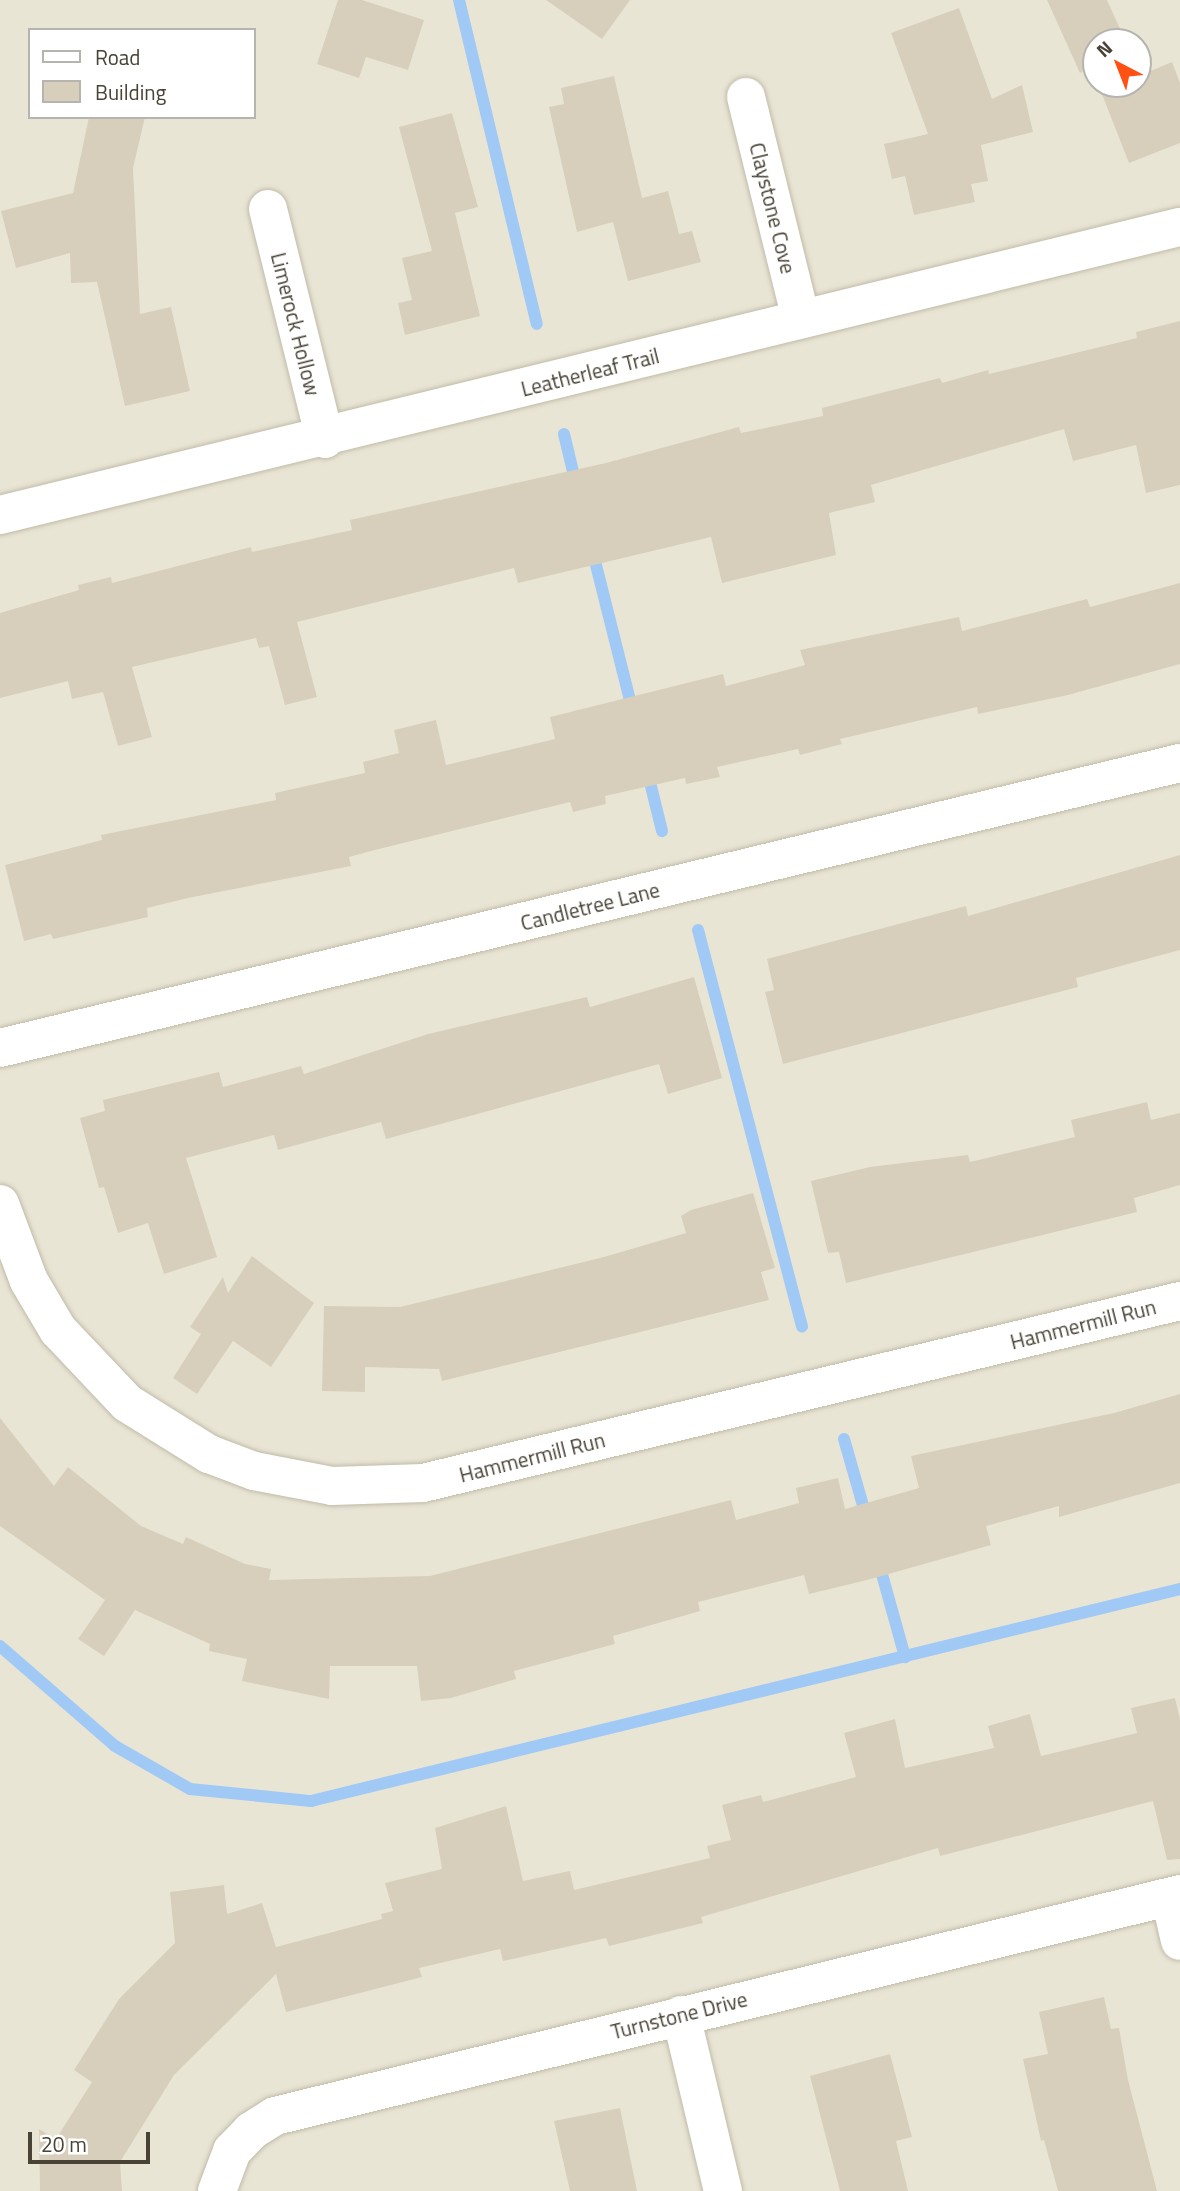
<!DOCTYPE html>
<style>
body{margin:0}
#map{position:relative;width:1180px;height:2191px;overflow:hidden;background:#f5f2e7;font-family:"Titillium Web",sans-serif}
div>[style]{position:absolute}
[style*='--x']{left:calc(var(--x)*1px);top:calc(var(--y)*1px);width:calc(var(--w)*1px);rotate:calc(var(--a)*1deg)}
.residential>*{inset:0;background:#e9e5d5}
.stream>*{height:12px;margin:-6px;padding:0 6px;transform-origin:6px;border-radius:6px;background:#a1c9f5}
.building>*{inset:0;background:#d7cfbc}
.roads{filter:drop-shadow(0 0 2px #c1bba9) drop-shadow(0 0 2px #c1bba9)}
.minor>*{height:38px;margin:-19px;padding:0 19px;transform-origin:19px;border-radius:19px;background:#fff}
span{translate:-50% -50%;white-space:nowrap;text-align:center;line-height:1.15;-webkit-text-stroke:5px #fff;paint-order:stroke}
.street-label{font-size:21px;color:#484336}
.legend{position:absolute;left:28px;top:28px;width:228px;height:91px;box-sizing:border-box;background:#fff;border:2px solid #b6b4af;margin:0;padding:9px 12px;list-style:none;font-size:21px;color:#484336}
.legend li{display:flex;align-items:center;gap:14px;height:35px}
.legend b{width:35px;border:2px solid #b6b4af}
.north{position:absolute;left:1082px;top:28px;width:70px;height:70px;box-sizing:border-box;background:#fff;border:2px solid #b6b4af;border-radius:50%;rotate:318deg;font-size:19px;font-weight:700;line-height:28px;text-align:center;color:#484336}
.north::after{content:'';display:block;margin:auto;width:24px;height:32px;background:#ff5114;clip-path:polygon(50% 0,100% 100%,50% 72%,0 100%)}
.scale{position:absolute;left:28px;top:2132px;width:122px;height:32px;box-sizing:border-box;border:4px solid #484336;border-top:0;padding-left:9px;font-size:21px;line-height:24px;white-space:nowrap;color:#484336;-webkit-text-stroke:5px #fff;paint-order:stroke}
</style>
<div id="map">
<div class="residential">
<div style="clip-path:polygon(evenodd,0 0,1180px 0,1180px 2191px,0 2191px,0 0,30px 30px,254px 30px,254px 117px,30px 117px,30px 30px,0 0,1096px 42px,1138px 42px,1138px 84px,1096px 84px,1096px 42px)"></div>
</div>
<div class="stream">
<div style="--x:459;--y:0;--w:333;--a:76.5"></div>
<div style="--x:564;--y:434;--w:51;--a:76.5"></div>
<div style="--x:592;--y:549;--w:168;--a:75.9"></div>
<div style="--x:647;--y:770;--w:63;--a:76.2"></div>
<div style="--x:698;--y:930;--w:410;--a:75.3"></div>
<div style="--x:844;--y:1439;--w:83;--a:74"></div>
<div style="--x:878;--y:1560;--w:101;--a:74.4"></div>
<div style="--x:0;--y:1646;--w:152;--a:41"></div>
<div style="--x:115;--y:1746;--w:86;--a:29.8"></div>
<div style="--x:190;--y:1789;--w:122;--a:5.7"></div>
<div style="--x:311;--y:1801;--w:894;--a:-13.71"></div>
</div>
<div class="building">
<div style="clip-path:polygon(338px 0,362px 0,424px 20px,408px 70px,366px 57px,359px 78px,317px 64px)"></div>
<div style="clip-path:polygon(546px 0,630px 0,602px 39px)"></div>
<div style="clip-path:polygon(1047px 0,1107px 0,1126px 42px,1096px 42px,1096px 79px,1091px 67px,1080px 73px)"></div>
<div style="clip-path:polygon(959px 8px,992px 99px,1022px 85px,1033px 132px,981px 145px,988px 181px,971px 184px,975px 202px,914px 215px,905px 176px,892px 179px,884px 144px,928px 134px,891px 33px)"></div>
<div style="clip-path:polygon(1172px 62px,1180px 83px,1180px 143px,1129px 163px,1098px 84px,1138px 84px,1138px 68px,1141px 75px)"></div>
<div style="clip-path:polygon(614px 76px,642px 198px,668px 191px,679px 234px,692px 231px,701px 262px,628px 281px,613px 222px,577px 232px,549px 107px,564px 104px,561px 88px)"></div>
<div style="clip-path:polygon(452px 113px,478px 207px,455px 213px,480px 316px,405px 335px,398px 303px,412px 300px,402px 258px,432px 251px,399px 127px)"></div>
<div style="clip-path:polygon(89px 117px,145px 117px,133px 168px,140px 314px,171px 307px,190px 391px,125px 406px,97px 282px,71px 283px,70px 253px,16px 268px,1px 211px,73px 193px)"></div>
<div style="clip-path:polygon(1180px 321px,1180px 485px,1146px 493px,1136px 445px,1073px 461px,1064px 429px,871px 485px,875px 502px,829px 513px,836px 555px,722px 583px,711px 537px,518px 583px,514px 568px,297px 622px,317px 697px,285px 705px,269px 646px,259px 648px,256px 638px,132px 667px,152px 737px,118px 746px,103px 692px,72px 699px,68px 681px,0 698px,0 613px,79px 590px,78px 585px,111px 577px,112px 583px,251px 547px,252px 552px,352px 530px,350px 520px,606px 463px,739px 427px,741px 433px,823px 416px,822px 408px,940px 378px,942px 383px,988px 370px,989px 374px,1137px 338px,1136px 332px)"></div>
<div style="clip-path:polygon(1180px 583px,1180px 664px,1068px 695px,978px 714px,977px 707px,840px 739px,842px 744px,800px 755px,798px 749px,717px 767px,720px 777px,686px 784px,685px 778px,605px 796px,606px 804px,573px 812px,570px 802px,371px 851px,349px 857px,351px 866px,188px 898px,147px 908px,148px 917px,53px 939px,51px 934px,24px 941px,5px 865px,102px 840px,101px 835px,276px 800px,275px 793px,365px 773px,363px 762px,399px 753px,394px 730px,436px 720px,446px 765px,555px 739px,550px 717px,723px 674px,726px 686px,805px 665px,800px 650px,959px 617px,962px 631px,1087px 599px,1090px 607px)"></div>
<div style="clip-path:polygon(1180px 855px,1180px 950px,1076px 978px,1078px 987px,783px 1064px,765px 992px,774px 990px,767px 959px,966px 906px,968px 916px)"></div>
<div style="clip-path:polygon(694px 977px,722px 1078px,668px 1094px,659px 1064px,386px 1139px,381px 1122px,278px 1150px,274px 1135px,186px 1158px,217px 1257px,164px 1274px,148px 1223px,118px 1233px,104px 1187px,99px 1188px,80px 1118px,105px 1111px,103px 1100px,219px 1072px,223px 1087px,301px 1066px,304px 1074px,428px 1034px,587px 997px,590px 1007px)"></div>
<div style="clip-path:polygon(1147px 1102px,1151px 1120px,1180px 1113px,1180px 1185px,1134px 1198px,1137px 1212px,846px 1283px,839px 1252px,828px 1253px,811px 1181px,870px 1167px,968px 1155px,970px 1162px,1075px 1137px,1071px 1120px)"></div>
<div style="clip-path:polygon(753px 1193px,775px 1268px,761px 1272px,769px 1300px,442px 1381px,439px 1369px,365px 1367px,365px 1392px,322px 1391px,324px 1306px,400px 1307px,604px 1257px,686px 1233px,681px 1216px,691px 1210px)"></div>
<div style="clip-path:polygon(252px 1256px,314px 1303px,271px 1367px,233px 1341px,197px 1394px,173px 1378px,201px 1334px,190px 1327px,223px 1277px,228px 1293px)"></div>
<div style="clip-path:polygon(1180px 1394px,1180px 1483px,1059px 1517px,1059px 1506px,986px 1526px,991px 1545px,871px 1579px,809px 1594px,804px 1575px,698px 1602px,700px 1611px,613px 1636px,615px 1644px,514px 1671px,516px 1679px,451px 1698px,421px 1701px,417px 1666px,330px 1666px,329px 1699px,242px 1681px,247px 1659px,209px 1651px,210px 1644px,135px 1610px,104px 1656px,78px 1639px,105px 1600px,0 1526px,0 1418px,54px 1486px,68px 1467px,141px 1526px,183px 1544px,186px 1537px,245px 1564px,271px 1569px,269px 1580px,430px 1576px,731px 1500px,736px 1520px,799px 1503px,796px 1488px,838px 1478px,845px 1509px,919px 1488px,911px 1456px,1114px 1413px)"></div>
<div style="clip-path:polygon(1175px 1698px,1180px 1719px,1180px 1859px,1167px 1860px,1153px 1801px,940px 1856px,938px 1848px,701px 1917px,703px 1923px,609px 1946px,606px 1938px,503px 1961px,500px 1949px,419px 1968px,422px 1977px,286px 2012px,276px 1974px,174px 2075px,120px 2162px,122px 2191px,40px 2191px,39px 2129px,56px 2139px,92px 2082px,74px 2070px,119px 1999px,175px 1943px,170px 1892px,224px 1885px,227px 1914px,262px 1903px,276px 1947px,382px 1919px,381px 1914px,393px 1911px,385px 1883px,442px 1869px,435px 1828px,506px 1806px,523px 1881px,570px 1871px,574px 1890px,710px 1858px,707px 1846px,731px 1840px,722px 1805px,761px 1795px,763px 1802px,856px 1777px,844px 1733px,895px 1719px,905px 1768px,994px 1748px,988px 1726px,1030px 1714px,1041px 1756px,1137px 1733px,1131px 1708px)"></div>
<div style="clip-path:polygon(1104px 1997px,1111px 2029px,1119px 2028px,1128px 2080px,1157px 2191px,1058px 2191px,1044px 2140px,1041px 2141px,1023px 2059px,1048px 2054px,1039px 2012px)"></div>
<div style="clip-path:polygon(890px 2054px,912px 2137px,896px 2141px,908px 2191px,840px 2191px,810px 2076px)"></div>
<div style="clip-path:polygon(620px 2108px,637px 2191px,570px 2191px,554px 2121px)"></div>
</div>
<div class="roads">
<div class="minor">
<div style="--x:746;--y:97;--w:229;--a:76.1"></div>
<div style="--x:268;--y:209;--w:237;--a:76.1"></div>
<div style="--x:0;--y:515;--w:1215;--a:-13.72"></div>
<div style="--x:0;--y:1048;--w:1214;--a:-13.58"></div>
<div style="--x:0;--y:1204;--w:82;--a:69.4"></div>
<div style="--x:29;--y:1281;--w:57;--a:59.4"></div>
<div style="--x:58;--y:1330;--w:100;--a:46.6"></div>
<div style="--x:127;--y:1403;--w:97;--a:31.9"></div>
<div style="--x:209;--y:1454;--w:48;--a:20.7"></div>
<div style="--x:254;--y:1471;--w:79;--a:10.9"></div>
<div style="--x:332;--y:1486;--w:91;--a:-1.9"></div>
<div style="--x:423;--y:1483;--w:779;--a:-13.52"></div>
<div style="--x:1170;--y:1897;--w:45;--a:77.2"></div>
<div style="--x:681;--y:2015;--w:181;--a:76.6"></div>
<div style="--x:217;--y:2191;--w:43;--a:-69.4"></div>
<div style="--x:232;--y:2151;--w:28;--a:-46"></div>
<div style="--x:251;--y:2131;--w:28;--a:-32"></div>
<div style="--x:275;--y:2116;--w:932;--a:-13.78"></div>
</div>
</div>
<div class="street-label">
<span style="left:773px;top:208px;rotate:76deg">Claystone Cove</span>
<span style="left:296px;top:324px;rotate:76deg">Limerock Hollow</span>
<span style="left:590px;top:372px;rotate:-14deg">Leatherleaf Trail</span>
<span style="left:590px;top:906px;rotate:-14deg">Candletree Lane</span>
<span style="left:1083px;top:1324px;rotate:-14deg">Hammermill Run</span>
<span style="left:532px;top:1457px;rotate:-14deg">Hammermill Run</span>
<span style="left:679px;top:2015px;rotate:-14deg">Turnstone Drive</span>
</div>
<ul class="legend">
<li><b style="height:9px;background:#fff"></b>Road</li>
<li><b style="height:19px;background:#d7cfbc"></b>Building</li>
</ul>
<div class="north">N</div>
<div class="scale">20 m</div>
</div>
